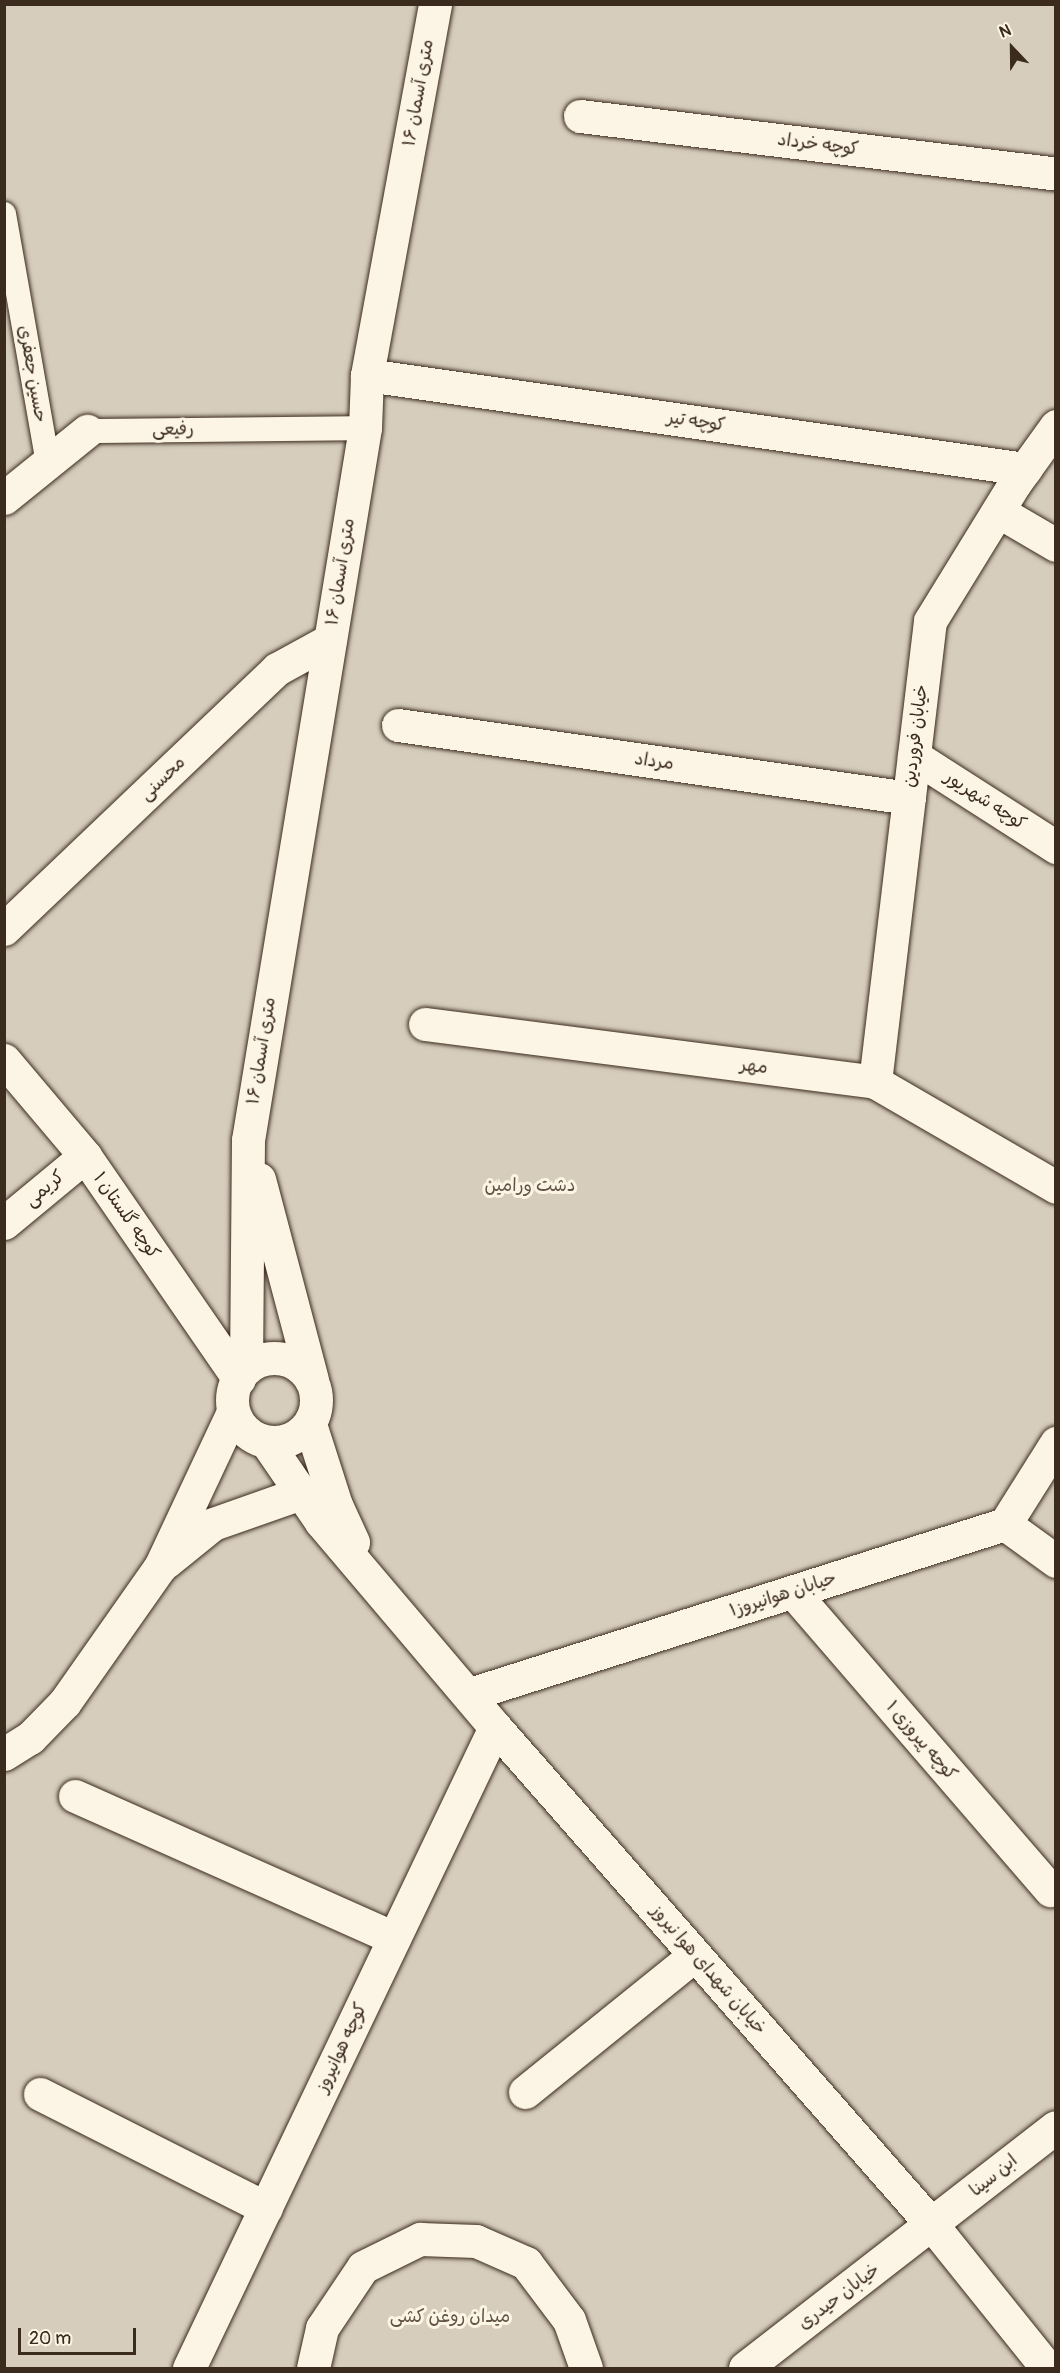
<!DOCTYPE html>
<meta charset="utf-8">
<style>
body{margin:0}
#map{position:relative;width:1060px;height:2373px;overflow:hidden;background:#f4eddd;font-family:Pangolin,"Playpen Sans Arabic",sans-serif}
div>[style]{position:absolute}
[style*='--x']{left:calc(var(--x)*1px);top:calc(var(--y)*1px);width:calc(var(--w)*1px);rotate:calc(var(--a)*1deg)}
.green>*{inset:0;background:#d6cdbd}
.roads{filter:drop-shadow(0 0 2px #3b2a1e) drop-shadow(0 0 2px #3b2a1e)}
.lane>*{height:24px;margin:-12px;padding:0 12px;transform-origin:12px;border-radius:12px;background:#fcf5e5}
.street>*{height:33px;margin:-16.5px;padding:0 16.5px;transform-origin:16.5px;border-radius:16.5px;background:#fcf5e5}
.secondary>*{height:33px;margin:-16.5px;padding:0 16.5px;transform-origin:16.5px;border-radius:16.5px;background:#fcf5e5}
.secondary>.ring{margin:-16.5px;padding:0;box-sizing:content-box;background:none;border:33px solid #fcf5e5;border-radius:50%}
span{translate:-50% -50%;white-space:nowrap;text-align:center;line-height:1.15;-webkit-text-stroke:6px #fcf5e5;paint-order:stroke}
.street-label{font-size:18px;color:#3b2a1e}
.park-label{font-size:18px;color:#625346}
.frame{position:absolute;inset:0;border:6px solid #3b2a1e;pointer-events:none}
.north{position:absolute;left:982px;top:18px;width:60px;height:60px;-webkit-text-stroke:4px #fcf5e5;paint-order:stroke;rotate:338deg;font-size:16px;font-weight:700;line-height:24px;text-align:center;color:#3b2a1e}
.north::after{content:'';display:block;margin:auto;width:21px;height:27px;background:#3b2a1e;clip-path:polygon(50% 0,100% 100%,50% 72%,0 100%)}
.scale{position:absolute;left:18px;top:2328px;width:118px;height:27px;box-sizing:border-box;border:3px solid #3b2a1e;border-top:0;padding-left:8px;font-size:18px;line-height:21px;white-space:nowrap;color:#3b2a1e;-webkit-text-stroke:4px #fcf5e5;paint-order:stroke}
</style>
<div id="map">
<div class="green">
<div style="clip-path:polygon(5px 5px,1055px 5px,1055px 2368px,5px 2368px)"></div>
</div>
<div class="roads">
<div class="lane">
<div style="--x:4;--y:214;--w:253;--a:80"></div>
<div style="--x:87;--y:431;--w:278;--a:-0.6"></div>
</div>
<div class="street">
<div style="--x:580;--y:116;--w:480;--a:6.9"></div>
<div style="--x:367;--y:375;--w:665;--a:8.13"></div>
<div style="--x:4;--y:498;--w:107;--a:-38.9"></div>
<div style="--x:998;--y:511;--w:67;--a:30.4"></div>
<div style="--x:398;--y:725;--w:516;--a:8.13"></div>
<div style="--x:914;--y:756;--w:169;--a:32.7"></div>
<div style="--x:4;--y:929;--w:377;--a:-43.6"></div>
<div style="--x:277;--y:669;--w:60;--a:-28.7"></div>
<div style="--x:425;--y:1024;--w:454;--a:7.3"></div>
<div style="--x:875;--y:1082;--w:209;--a:30.1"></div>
<div style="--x:4;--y:1060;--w:126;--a:49.8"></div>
<div style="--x:85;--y:1156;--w:271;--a:55.4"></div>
<div style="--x:875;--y:1082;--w:464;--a:-83.2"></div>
<div style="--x:930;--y:621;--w:162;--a:-58.4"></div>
<div style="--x:1015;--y:483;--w:70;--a:-54.3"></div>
<div style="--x:4;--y:1223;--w:105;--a:-39.6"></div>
<div style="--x:1005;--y:1524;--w:63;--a:36"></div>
<div style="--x:166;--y:1562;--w:60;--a:-39"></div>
<div style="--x:213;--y:1524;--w:93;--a:-19.4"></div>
<div style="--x:793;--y:1592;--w:394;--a:49.2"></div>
<div style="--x:470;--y:1694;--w:561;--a:-17.63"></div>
<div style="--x:1005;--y:1524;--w:96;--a:-57.8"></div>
<div style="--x:4;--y:1754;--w:31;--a:-32"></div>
<div style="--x:30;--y:1738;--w:50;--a:-45.8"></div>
<div style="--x:65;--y:1702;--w:165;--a:-54.9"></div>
<div style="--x:160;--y:1567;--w:171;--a:-64.8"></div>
<div style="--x:75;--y:1796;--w:349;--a:24"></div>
<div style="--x:525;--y:2092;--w:218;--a:-38.9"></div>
<div style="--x:40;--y:2094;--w:253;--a:26.8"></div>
<div style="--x:189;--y:2368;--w:710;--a:-64.48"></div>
</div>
<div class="secondary">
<div style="--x:259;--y:1179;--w:207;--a:75.2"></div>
<div class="ring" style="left:232px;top:1358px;width:51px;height:51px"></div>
<div style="--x:246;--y:1368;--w:228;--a:-89.5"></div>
<div style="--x:248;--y:1140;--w:722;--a:-80.67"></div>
<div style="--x:365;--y:428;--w:53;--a:-87.8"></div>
<div style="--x:367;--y:375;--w:377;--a:-79.6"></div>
<div style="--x:310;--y:1424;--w:85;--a:72.2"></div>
<div style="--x:336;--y:1505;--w:41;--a:65.3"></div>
<div style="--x:267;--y:1443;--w:96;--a:55.6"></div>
<div style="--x:321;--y:1522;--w:269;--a:49.7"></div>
<div style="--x:495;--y:1727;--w:664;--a:48.72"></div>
<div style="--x:933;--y:2226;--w:182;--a:51.2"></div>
<div style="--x:313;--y:2368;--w:41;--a:-77.3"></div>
<div style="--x:322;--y:2328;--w:73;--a:-56.1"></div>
<div style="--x:363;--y:2267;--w:64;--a:-26.2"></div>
<div style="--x:420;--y:2239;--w:56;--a:2"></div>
<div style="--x:476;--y:2241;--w:55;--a:23.7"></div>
<div style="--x:526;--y:2263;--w:71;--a:53"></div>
<div style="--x:569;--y:2320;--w:51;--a:70.5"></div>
<div style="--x:745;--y:2368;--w:393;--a:-37.8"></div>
</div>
</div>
<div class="street-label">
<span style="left:419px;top:93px;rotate:-80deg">۱۶ متری آسمان</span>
<span style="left:818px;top:145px;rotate:7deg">کوچه خرداد</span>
<span style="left:32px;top:374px;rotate:80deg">حسین جعفری</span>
<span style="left:696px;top:422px;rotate:8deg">کوچه تیر</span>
<span style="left:173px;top:430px;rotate:-1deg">رفیعی</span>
<span style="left:341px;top:572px;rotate:-81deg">۱۶ متری آسمان</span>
<span style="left:916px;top:736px;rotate:-83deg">خیابان فروردین</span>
<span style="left:654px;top:762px;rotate:8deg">مرداد</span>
<span style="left:163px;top:779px;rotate:-44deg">محسنی</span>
<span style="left:985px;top:801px;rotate:33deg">کوچه شهریور</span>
<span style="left:262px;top:1051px;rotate:-81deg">۱۶ متری آسمان</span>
<span style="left:754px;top:1067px;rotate:7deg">مهر</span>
<span style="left:45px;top:1189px;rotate:-40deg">کریمی</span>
<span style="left:126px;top:1216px;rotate:55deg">کوچه گلستان ۱</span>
<span style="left:783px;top:1595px;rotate:-18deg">حیابان هوانیروز۱</span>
<span style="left:921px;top:1741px;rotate:49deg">کوچه پیروزی ۱</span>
<span style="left:708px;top:1970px;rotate:49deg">خیابان شهدای هوا نیروز</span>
<span style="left:342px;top:2048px;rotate:-65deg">کوچه هوانیروز</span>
<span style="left:994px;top:2176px;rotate:-39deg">ابن سینا</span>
<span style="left:839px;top:2297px;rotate:-37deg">خیابان حیدری</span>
</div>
<div class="park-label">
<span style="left:530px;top:1186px">دشت ورامین</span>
<span style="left:450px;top:2317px">میدان روغن کشی</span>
</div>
<div class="frame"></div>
<div class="north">N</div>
<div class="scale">20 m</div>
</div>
